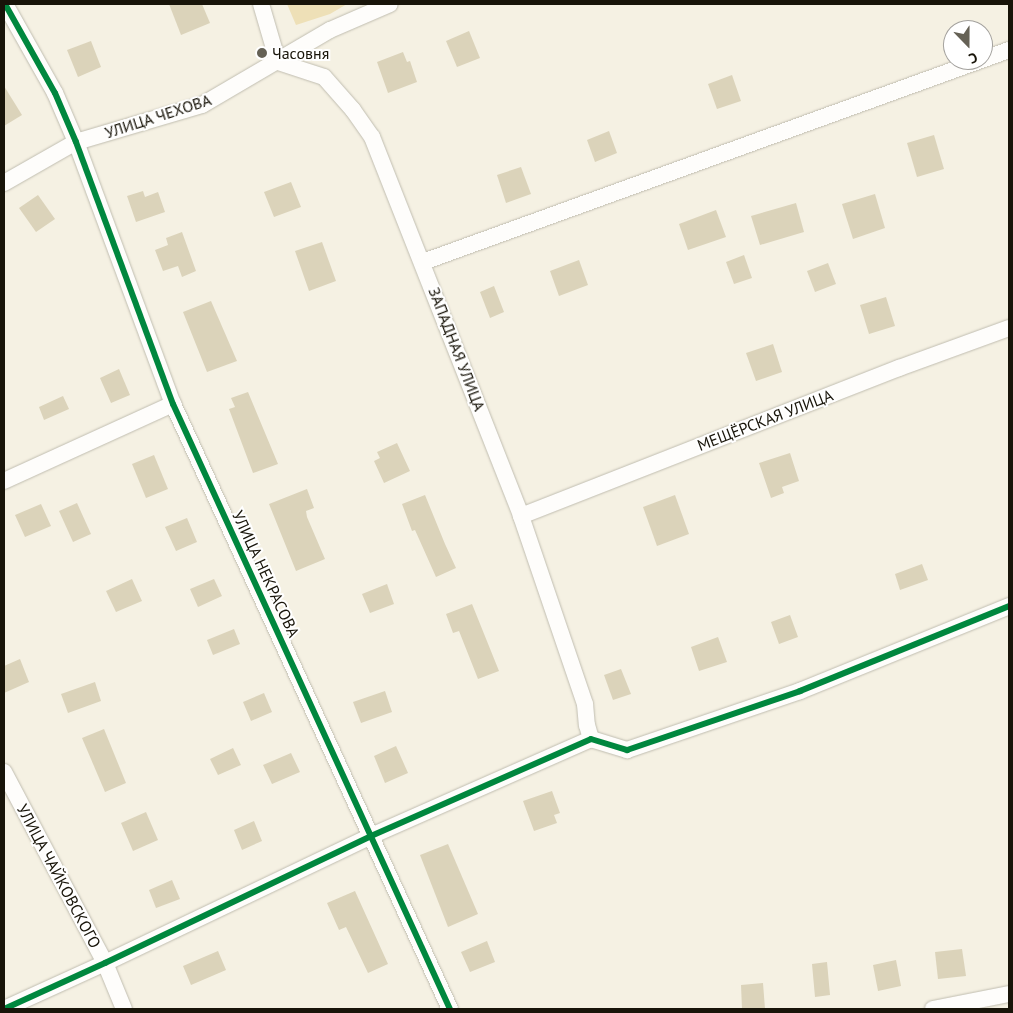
<!DOCTYPE html>
<meta charset="utf-8">
<style>
body{margin:0}
#map{position:relative;width:1013px;height:1013px;overflow:hidden;background:#f5f1e3;font-family:"PT Sans",sans-serif}
div>[style]{position:absolute}
[style*='--x']{left:calc(var(--x)*1px);top:calc(var(--y)*1px);width:calc(var(--w)*1px);rotate:calc(var(--a)*1deg)}
.green>*{inset:0;background:#eee0b7}
.building>*{inset:0;background:#dbd3ba}
.roads{filter:drop-shadow(0 0 1px #c0bdb0) drop-shadow(0 0 1px #c0bdb0)}
.street>*{height:16px;margin:-8px;padding:0 8px;transform-origin:8px;border-radius:8px;background:#fefdfb}
.cycleway>*{height:6px;margin:-3px;padding:0 3px;transform-origin:3px;border-radius:3px;background:#00873e}
.dots>*{width:14px;height:14px;translate:-50% -50%;box-sizing:border-box;border:2px solid #fff;border-radius:50%}
span{translate:-50% -50%;white-space:nowrap;text-align:center;line-height:1.15;-webkit-text-stroke:4px #fff;paint-order:stroke}
.poi-label{font-size:16px;color:#181409}
.left{translate:0 -50%;text-align:left}
.street-label{font-size:16px;color:#181409}
.frame{position:absolute;inset:0;border:5px solid #181409;pointer-events:none}
.north{position:absolute;left:943px;top:20px;width:50px;height:50px;box-sizing:border-box;background:#fff;border:1px solid #a3a19d;border-radius:50%;rotate:158deg;font-size:14px;font-weight:700;line-height:20px;text-align:center;color:#181409}
.north::after{content:'';display:block;margin:auto;width:18px;height:22px;background:#656155;clip-path:polygon(50% 0,100% 100%,50% 72%,0 100%)}
</style>
<div id="map">
<div class="green">
<div style="clip-path:polygon(287px 4px,347px 4px,330px 14px,296px 25px)"></div>
</div>
<div class="building">
<div style="clip-path:polygon(169px 4px,202px 4px,210px 23px,181px 35px)"></div>
<div style="clip-path:polygon(469px 31px,480px 58px,457px 67px,446px 41px)"></div>
<div style="clip-path:polygon(91px 41px,101px 67px,78px 77px,67px 50px)"></div>
<div style="clip-path:polygon(403px 52px,407px 62px,410px 61px,417px 82px,388px 93px,377px 62px)"></div>
<div style="clip-path:polygon(732px 75px,741px 101px,717px 109px,708px 84px)"></div>
<div style="clip-path:polygon(4px 86px,22px 115px,4px 126px)"></div>
<div style="clip-path:polygon(609px 131px,617px 153px,595px 162px,587px 140px)"></div>
<div style="clip-path:polygon(934px 135px,944px 169px,917px 177px,907px 143px)"></div>
<div style="clip-path:polygon(521px 167px,531px 194px,506px 203px,497px 175px)"></div>
<div style="clip-path:polygon(291px 182px,301px 207px,274px 217px,264px 192px)"></div>
<div style="clip-path:polygon(143px 191px,145px 197px,158px 192px,165px 212px,136px 222px,127px 196px)"></div>
<div style="clip-path:polygon(875px 194px,885px 228px,853px 239px,842px 204px)"></div>
<div style="clip-path:polygon(38px 195px,55px 219px,36px 232px,19px 208px)"></div>
<div style="clip-path:polygon(796px 203px,804px 232px,760px 245px,751px 216px)"></div>
<div style="clip-path:polygon(716px 210px,726px 237px,688px 250px,679px 224px)"></div>
<div style="clip-path:polygon(182px 232px,196px 271px,182px 277px,178px 266px,163px 271px,155px 250px,168px 245px,166px 238px)"></div>
<div style="clip-path:polygon(322px 242px,336px 281px,309px 291px,295px 251px)"></div>
<div style="clip-path:polygon(744px 255px,752px 278px,734px 284px,726px 262px)"></div>
<div style="clip-path:polygon(579px 260px,588px 285px,559px 296px,550px 271px)"></div>
<div style="clip-path:polygon(828px 263px,836px 284px,815px 292px,807px 271px)"></div>
<div style="clip-path:polygon(494px 286px,504px 312px,490px 318px,480px 292px)"></div>
<div style="clip-path:polygon(886px 297px,895px 326px,869px 334px,860px 305px)"></div>
<div style="clip-path:polygon(211px 301px,237px 361px,207px 372px,183px 312px)"></div>
<div style="clip-path:polygon(773px 344px,782px 372px,756px 381px,746px 353px)"></div>
<div style="clip-path:polygon(119px 369px,130px 395px,111px 403px,100px 378px)"></div>
<div style="clip-path:polygon(248px 392px,278px 464px,253px 473px,229px 409px,235px 407px,231px 398px)"></div>
<div style="clip-path:polygon(63px 396px,69px 409px,44px 420px,39px 407px)"></div>
<div style="clip-path:polygon(397px 443px,410px 471px,384px 483px,374px 461px,380px 458px,377px 452px)"></div>
<div style="clip-path:polygon(790px 453px,799px 481px,782px 487px,784px 493px,771px 498px,759px 463px)"></div>
<div style="clip-path:polygon(154px 455px,168px 489px,146px 498px,132px 464px)"></div>
<div style="clip-path:polygon(307px 489px,314px 508px,306px 511px,307px 517px,325px 559px,296px 571px,269px 504px)"></div>
<div style="clip-path:polygon(425px 495px,445px 544px,456px 568px,436px 577px,415px 530px,412px 531px,402px 504px)"></div>
<div style="clip-path:polygon(675px 495px,689px 534px,657px 546px,643px 507px)"></div>
<div style="clip-path:polygon(77px 503px,91px 534px,73px 542px,59px 511px)"></div>
<div style="clip-path:polygon(41px 504px,51px 526px,25px 537px,15px 515px)"></div>
<div style="clip-path:polygon(187px 518px,197px 542px,176px 551px,165px 527px)"></div>
<div style="clip-path:polygon(922px 564px,928px 580px,900px 590px,895px 574px)"></div>
<div style="clip-path:polygon(132px 579px,142px 601px,116px 612px,106px 591px)"></div>
<div style="clip-path:polygon(214px 579px,222px 596px,198px 607px,190px 589px)"></div>
<div style="clip-path:polygon(387px 584px,394px 604px,370px 613px,362px 594px)"></div>
<div style="clip-path:polygon(472px 604px,499px 671px,478px 679px,459px 631px,453px 633px,446px 614px)"></div>
<div style="clip-path:polygon(790px 615px,798px 637px,779px 644px,771px 622px)"></div>
<div style="clip-path:polygon(234px 629px,240px 644px,213px 655px,207px 640px)"></div>
<div style="clip-path:polygon(718px 637px,727px 662px,699px 671px,691px 647px)"></div>
<div style="clip-path:polygon(20px 659px,29px 682px,4px 693px,4px 666px)"></div>
<div style="clip-path:polygon(621px 669px,631px 694px,613px 700px,604px 675px)"></div>
<div style="clip-path:polygon(95px 682px,101px 701px,68px 713px,61px 694px)"></div>
<div style="clip-path:polygon(385px 691px,392px 712px,361px 723px,353px 702px)"></div>
<div style="clip-path:polygon(264px 693px,272px 712px,251px 721px,243px 702px)"></div>
<div style="clip-path:polygon(104px 729px,126px 783px,105px 792px,82px 738px)"></div>
<div style="clip-path:polygon(396px 746px,408px 773px,385px 783px,374px 756px)"></div>
<div style="clip-path:polygon(233px 748px,241px 765px,218px 775px,210px 759px)"></div>
<div style="clip-path:polygon(291px 753px,300px 772px,272px 784px,263px 765px)"></div>
<div style="clip-path:polygon(552px 791px,560px 813px,554px 815px,557px 823px,534px 831px,523px 801px)"></div>
<div style="clip-path:polygon(146px 812px,158px 840px,133px 851px,121px 823px)"></div>
<div style="clip-path:polygon(254px 821px,262px 841px,242px 850px,234px 830px)"></div>
<div style="clip-path:polygon(448px 844px,478px 914px,448px 927px,420px 855px)"></div>
<div style="clip-path:polygon(172px 880px,180px 899px,156px 908px,149px 890px)"></div>
<div style="clip-path:polygon(355px 891px,388px 964px,368px 973px,346px 927px,339px 930px,327px 903px)"></div>
<div style="clip-path:polygon(487px 941px,495px 962px,470px 972px,461px 952px)"></div>
<div style="clip-path:polygon(962px 949px,966px 976px,938px 979px,935px 952px)"></div>
<div style="clip-path:polygon(218px 951px,226px 970px,191px 985px,183px 966px)"></div>
<div style="clip-path:polygon(896px 960px,901px 986px,878px 991px,873px 965px)"></div>
<div style="clip-path:polygon(827px 962px,830px 995px,815px 997px,812px 964px)"></div>
<div style="clip-path:polygon(763px 983px,765px 1009px,742px 1009px,741px 985px)"></div>
</div>
<div class="roads">
<div class="street">
<div style="--x:5;--y:4;--w:102;--a:60.7"></div>
<div style="--x:55;--y:93;--w:53;--a:66.8"></div>
<div style="--x:76;--y:142;--w:279;--a:69.7"></div>
<div style="--x:173;--y:404;--w:665;--a:65.4"></div>
<div style="--x:261;--y:4;--w:60;--a:73.7"></div>
<div style="--x:278;--y:62;--w:48;--a:18.1"></div>
<div style="--x:324;--y:77;--w:44;--a:48.7"></div>
<div style="--x:353;--y:110;--w:33;--a:55"></div>
<div style="--x:372;--y:137;--w:407;--a:68.5"></div>
<div style="--x:521;--y:516;--w:199;--a:71.2"></div>
<div style="--x:585;--y:704;--w:21;--a:85"></div>
<div style="--x:587;--y:725;--w:15;--a:74"></div>
<div style="--x:4;--y:183;--w:83;--a:-29.7"></div>
<div style="--x:76;--y:142;--w:131;--a:-16.4"></div>
<div style="--x:202;--y:105;--w:148;--a:-30.4"></div>
<div style="--x:330;--y:30;--w:65;--a:-23.4"></div>
<div style="--x:423;--y:262;--w:623;--a:-19.89"></div>
<div style="--x:4;--y:481;--w:186;--a:-24.5"></div>
<div style="--x:521;--y:516;--w:406;--a:-21.4"></div>
<div style="--x:899;--y:368;--w:117;--a:-20"></div>
<div style="--x:4;--y:772;--w:216;--a:62.1"></div>
<div style="--x:105;--y:963;--w:50;--a:67.6"></div>
<div style="--x:4;--y:1009;--w:111;--a:-24.5"></div>
<div style="--x:105;--y:963;--w:295;--a:-25.5"></div>
<div style="--x:371;--y:836;--w:240;--a:-23.8"></div>
<div style="--x:591;--y:739;--w:38;--a:17"></div>
<div style="--x:627;--y:750;--w:183;--a:-18.8"></div>
<div style="--x:800;--y:691;--w:226;--a:-22.1"></div>
<div style="--x:933;--y:1009;--w:77;--a:-11.2"></div>
</div>
</div>
<div class="cycleway">
<div style="--x:5;--y:4;--w:102;--a:60.7"></div>
<div style="--x:55;--y:93;--w:53;--a:66.8"></div>
<div style="--x:76;--y:142;--w:279;--a:69.7"></div>
<div style="--x:173;--y:404;--w:665;--a:65.4"></div>
<div style="--x:4;--y:1009;--w:111;--a:-24.5"></div>
<div style="--x:105;--y:963;--w:295;--a:-25.5"></div>
<div style="--x:371;--y:836;--w:240;--a:-23.8"></div>
<div style="--x:591;--y:739;--w:38;--a:17"></div>
<div style="--x:627;--y:750;--w:183;--a:-18.8"></div>
<div style="--x:800;--y:691;--w:226;--a:-22.1"></div>
</div>
<div class="dots">
<div style="left:262px;top:53px;background:#656155"></div>
</div>
<div class="poi-label">
<span class="left" style="left:272px;top:53px">Часовня</span>
</div>
<div class="street-label">
<span style="left:158px;top:116px;rotate:-18deg">УЛИЦА ЧЕХОВА</span>
<span style="left:457px;top:349px;rotate:69deg">ЗАПАДНАЯ УЛИЦА</span>
<span style="left:765px;top:420px;rotate:-21deg">МЕЩЁРСКАЯ УЛИЦА</span>
<span style="left:266px;top:574px;rotate:65deg">УЛИЦА НЕКРАСОВА</span>
<span style="left:59px;top:876px;rotate:62deg">УЛИЦА ЧАЙКОВСКОГО</span>
</div>
<div class="frame"></div>
<div class="north">С</div>
</div>
